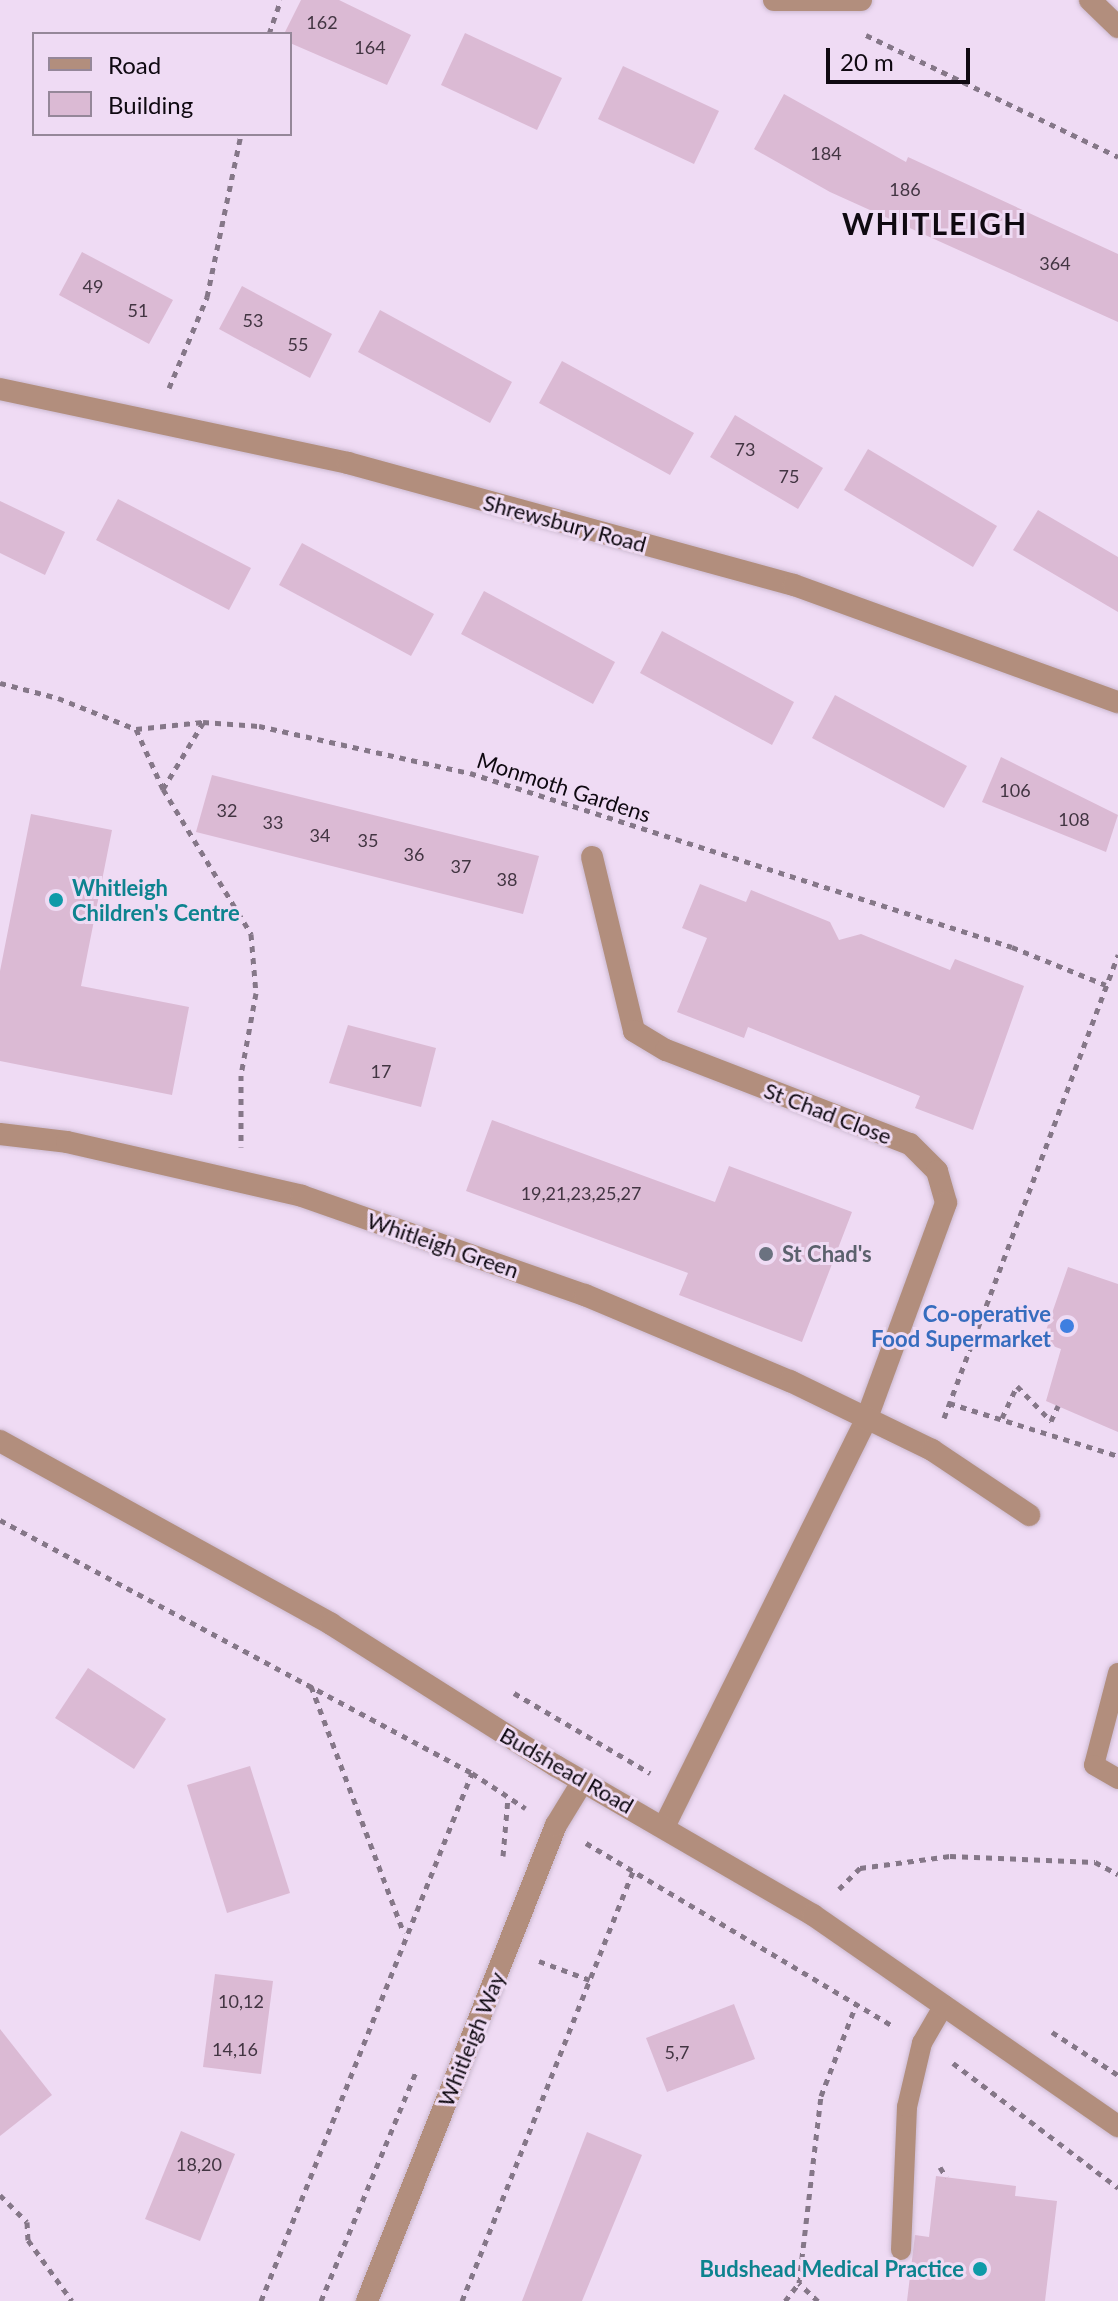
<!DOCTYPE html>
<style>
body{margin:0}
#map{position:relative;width:1118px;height:2301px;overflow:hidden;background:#efdbf4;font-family:Lato,sans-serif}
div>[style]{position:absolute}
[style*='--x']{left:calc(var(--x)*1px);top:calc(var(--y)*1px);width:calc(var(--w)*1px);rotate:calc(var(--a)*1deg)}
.building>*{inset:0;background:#dbbad4}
.path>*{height:5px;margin-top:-2.5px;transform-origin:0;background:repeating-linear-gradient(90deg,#857788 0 6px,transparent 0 12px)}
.roads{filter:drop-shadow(0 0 2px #cbb9d0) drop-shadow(0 0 2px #cbb9d0)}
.service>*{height:20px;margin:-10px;padding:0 10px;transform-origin:10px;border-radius:10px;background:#b28e7d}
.minor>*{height:22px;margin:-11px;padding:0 11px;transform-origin:11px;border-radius:11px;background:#b28e7d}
.tertiary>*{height:22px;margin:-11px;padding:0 11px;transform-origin:11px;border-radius:11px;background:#b28e7d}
.dots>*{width:22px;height:22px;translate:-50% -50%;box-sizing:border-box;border:4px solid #efdbf4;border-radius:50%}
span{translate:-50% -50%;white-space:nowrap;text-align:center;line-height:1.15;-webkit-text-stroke:6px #efdbf4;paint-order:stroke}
.number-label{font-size:18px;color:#423542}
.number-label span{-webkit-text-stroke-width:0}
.street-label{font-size:22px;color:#0f0911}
.culture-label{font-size:22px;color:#0d838f;font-weight:700}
.left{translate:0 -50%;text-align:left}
.right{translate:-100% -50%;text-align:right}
.worship-label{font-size:22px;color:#5b616d;font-weight:700}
.shop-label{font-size:22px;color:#366cbe;font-weight:700}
.district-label{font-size:30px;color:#0f0911;font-weight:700;letter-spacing:2px}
.legend{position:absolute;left:32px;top:32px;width:260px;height:104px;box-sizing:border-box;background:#efdbf4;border:2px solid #958799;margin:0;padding:10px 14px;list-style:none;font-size:24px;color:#0f0911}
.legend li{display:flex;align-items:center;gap:16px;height:40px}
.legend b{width:40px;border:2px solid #958799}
.scale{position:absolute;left:826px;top:48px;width:144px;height:36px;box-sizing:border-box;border:4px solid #0f0911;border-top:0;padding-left:10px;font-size:24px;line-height:28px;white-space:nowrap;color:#0f0911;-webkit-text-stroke:6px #efdbf4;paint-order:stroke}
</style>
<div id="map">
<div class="building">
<div style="clip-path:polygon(301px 0,339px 0,411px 35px,387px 85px,290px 43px,290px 34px,284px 34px)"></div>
<div style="clip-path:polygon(465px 33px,562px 78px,537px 130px,441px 85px)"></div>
<div style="clip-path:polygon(623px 66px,719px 111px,694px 164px,598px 119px)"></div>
<div style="clip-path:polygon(784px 94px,906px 162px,908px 157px,1118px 254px,1118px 322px,830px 192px,754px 149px)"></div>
<div style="clip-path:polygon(82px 252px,173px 300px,149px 344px,59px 295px)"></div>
<div style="clip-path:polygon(242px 286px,332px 334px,310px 378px,219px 329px)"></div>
<div style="clip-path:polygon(380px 310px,512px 382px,490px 423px,358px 352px)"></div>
<div style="clip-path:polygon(562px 361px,694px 433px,670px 475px,539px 403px)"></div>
<div style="clip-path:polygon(735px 415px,823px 468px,798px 509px,710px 457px)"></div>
<div style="clip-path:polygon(868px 449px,997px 526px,973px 567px,844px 490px)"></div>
<div style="clip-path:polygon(118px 499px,251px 568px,229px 610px,96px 540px)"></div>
<div style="clip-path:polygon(0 501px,65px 532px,45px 575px,0 553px)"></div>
<div style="clip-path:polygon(1038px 510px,1118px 557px,1118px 612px,1013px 550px)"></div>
<div style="clip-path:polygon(302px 543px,434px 614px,411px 656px,279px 585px)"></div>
<div style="clip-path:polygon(484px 591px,615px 662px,593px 704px,461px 634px)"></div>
<div style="clip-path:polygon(662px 631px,794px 702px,772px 745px,640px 673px)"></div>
<div style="clip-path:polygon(835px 695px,967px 766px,944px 808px,812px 738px)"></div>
<div style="clip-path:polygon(1001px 757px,1118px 815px,1106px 852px,982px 802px)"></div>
<div style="clip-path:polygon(212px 775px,539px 856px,523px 914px,196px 832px)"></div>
<div style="clip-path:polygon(31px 814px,112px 830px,81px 986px,189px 1007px,172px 1095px,0 1061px,0 971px)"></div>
<div style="clip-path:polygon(700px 884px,746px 902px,751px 890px,830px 922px,839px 940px,861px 934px,950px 970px,955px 959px,1024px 986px,973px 1130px,915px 1108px,920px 1096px,748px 1027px,744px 1038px,677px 1012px,707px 938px,682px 928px)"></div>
<div style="clip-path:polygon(348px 1025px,436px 1048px,421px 1107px,329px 1083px)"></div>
<div style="clip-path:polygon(492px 1120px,715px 1202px,729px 1166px,852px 1212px,802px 1342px,679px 1295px,688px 1273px,466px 1191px)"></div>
<div style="clip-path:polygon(1068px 1267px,1118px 1284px,1118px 1432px,1046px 1401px,1061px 1349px,1042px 1342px)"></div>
<div style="clip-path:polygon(88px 1668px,166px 1719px,134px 1769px,55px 1718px)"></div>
<div style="clip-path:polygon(250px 1766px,290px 1893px,227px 1913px,187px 1785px)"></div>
<div style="clip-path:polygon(215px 1974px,273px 1981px,261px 2074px,203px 2067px)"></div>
<div style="clip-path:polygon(734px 2004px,755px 2059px,667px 2092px,646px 2038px)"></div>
<div style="clip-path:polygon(0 2029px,52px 2095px,0 2136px)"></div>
<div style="clip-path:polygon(181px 2131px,235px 2154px,200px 2241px,145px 2219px)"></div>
<div style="clip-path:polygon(587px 2132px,642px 2155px,582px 2301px,522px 2301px)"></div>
<div style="clip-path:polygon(936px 2176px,1016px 2186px,1015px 2196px,1057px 2201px,1045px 2301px,907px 2301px,915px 2235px,929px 2237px)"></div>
</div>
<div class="path">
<div style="--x:269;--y:34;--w:36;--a:-71"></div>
<div style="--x:866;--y:35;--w:280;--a:25.8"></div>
<div style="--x:169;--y:388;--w:99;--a:-67.3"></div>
<div style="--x:207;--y:297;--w:167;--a:-78.2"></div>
<div style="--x:0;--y:683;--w:60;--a:14.5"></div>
<div style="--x:58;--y:698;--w:84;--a:21.7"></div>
<div style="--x:136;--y:729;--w:67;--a:-6"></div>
<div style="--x:203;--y:722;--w:56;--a:4.1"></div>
<div style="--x:259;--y:726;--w:216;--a:12.6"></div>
<div style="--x:470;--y:773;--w:569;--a:17.8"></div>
<div style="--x:1012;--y:947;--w:101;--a:22"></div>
<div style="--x:136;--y:729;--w:66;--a:65.8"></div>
<div style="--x:163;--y:789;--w:170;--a:58.7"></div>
<div style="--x:251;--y:934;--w:59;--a:85.2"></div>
<div style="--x:256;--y:993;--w:83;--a:100.4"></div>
<div style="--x:241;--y:1075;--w:72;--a:90"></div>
<div style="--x:163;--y:789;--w:77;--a:-58.8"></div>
<div style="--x:949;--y:1403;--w:177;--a:17.4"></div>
<div style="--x:944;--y:1418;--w:495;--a:-69.4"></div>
<div style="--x:1002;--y:1418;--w:35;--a:-65"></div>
<div style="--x:1017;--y:1386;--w:49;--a:45.8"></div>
<div style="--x:1051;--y:1421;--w:17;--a:-65"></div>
<div style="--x:0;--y:1520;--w:536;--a:28.19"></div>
<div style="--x:472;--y:1773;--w:64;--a:33.4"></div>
<div style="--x:311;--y:1686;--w:264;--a:69.4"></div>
<div style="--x:514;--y:1693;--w:158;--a:30.5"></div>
<div style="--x:586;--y:1843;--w:357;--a:30.8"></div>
<div style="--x:503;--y:1856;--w:58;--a:-85.1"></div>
<div style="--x:839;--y:1889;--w:30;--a:-45"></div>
<div style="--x:860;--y:1868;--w:91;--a:-7.6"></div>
<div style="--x:950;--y:1856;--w:145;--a:2.4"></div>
<div style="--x:1095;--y:1862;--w:26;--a:28"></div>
<div style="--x:539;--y:1961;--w:54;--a:20.4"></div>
<div style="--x:1052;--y:2032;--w:79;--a:33.1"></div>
<div style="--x:953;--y:2063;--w:207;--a:37.1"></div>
<div style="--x:940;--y:2167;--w:12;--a:59"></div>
<div style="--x:0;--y:2195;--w:38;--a:45"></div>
<div style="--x:27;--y:2222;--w:18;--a:87"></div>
<div style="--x:28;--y:2240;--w:75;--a:54.2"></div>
<div style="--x:261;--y:2301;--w:569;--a:-68.22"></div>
<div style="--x:321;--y:2301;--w:251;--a:-67.5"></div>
<div style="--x:462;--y:2301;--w:462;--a:-68.3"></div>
<div style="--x:785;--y:2301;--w:23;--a:-52"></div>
<div style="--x:818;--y:2301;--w:26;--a:-137"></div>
<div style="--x:799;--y:2283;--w:188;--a:-83.3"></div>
<div style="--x:821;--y:2096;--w:97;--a:-69"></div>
</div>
<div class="roads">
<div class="service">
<div style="--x:1118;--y:1673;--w:95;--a:104.6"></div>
<div style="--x:1094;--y:1765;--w:28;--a:30"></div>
<div style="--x:901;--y:2250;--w:143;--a:-87.6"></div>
<div style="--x:907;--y:2107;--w:66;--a:-76.8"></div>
<div style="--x:922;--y:2043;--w:44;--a:-59.9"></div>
</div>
<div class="minor">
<div style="--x:774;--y:0;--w:87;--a:0"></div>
<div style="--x:1090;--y:0;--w:39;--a:44"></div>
<div style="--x:0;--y:389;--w:356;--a:12"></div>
<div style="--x:348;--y:463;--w:462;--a:15.3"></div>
<div style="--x:794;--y:585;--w:344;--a:19.9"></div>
<div style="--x:592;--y:857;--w:179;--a:76.4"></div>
<div style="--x:634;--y:1031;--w:37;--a:31"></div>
<div style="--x:666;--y:1050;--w:261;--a:21.1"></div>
<div style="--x:910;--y:1144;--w:38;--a:45"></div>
<div style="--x:937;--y:1171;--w:33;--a:74"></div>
<div style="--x:946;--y:1203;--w:231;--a:110.2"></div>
<div style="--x:866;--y:1420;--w:452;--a:116.4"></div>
<div style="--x:0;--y:1134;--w:67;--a:6.8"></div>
<div style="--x:67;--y:1142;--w:241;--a:12.9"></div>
<div style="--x:302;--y:1196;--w:300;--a:19.3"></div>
<div style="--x:585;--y:1295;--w:222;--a:22.8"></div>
<div style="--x:790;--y:1381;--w:158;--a:25.9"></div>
<div style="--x:932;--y:1450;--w:117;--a:33.8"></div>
<div style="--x:367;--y:2301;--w:512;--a:-68.34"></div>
<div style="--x:556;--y:1825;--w:52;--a:-58.5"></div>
</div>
<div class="tertiary">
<div style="--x:0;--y:1441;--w:378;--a:28.9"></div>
<div style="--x:331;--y:1624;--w:266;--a:32.3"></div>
<div style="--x:556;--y:1766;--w:297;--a:30.1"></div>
<div style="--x:813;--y:1915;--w:371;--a:34.7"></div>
</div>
</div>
<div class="dots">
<div style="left:56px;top:900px;background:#0f9aa8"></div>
<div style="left:766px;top:1254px;background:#6b7280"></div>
<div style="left:1067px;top:1326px;background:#3f7fe0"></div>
<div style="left:980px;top:2269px;background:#0f9aa8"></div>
</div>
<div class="number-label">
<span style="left:322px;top:22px">162</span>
<span style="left:370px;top:47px">164</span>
<span style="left:826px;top:153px">184</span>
<span style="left:905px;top:189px">186</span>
<span style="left:1055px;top:263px">364</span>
<span style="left:93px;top:286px">49</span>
<span style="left:138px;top:310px">51</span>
<span style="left:253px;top:320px">53</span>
<span style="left:298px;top:344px">55</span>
<span style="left:745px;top:449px">73</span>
<span style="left:789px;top:476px">75</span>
<span style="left:1015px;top:790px">106</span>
<span style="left:227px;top:810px">32</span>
<span style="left:1074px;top:819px">108</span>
<span style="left:273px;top:822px">33</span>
<span style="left:320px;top:835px">34</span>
<span style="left:368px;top:840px">35</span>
<span style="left:414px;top:854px">36</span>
<span style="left:461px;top:866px">37</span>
<span style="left:507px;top:879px">38</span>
<span style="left:381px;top:1071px">17</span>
<span style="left:581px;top:1193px">19,21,23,25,27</span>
<span style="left:241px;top:2001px">10,12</span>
<span style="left:235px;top:2049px">14,16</span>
<span style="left:677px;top:2052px">5,7</span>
<span style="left:199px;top:2164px">18,20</span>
</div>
<div class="street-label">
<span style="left:565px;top:523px;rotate:15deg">Shrewsbury Road</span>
<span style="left:564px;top:787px;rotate:18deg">Monmoth Gardens</span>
<span style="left:828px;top:1113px;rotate:21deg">St Chad Close</span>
<span style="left:443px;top:1245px;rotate:19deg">Whitleigh Green</span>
<span style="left:567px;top:1770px;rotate:30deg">Budshead Road</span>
<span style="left:471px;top:2039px;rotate:-68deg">Whitleigh Way</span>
</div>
<div class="culture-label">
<span class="left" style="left:72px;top:900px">Whitleigh<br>Children's Centre</span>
<span class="right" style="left:964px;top:2269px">Budshead Medical Practice</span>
</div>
<div class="worship-label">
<span class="left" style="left:782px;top:1254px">St Chad's</span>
</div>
<div class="shop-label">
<span class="right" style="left:1051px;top:1326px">Co-operative<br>Food Supermarket</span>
</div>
<div class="district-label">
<span style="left:935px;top:223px">WHITLEIGH</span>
</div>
<ul class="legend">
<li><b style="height:10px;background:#b28e7d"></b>Road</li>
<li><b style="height:22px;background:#dbbad4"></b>Building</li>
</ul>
<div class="scale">20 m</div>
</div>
